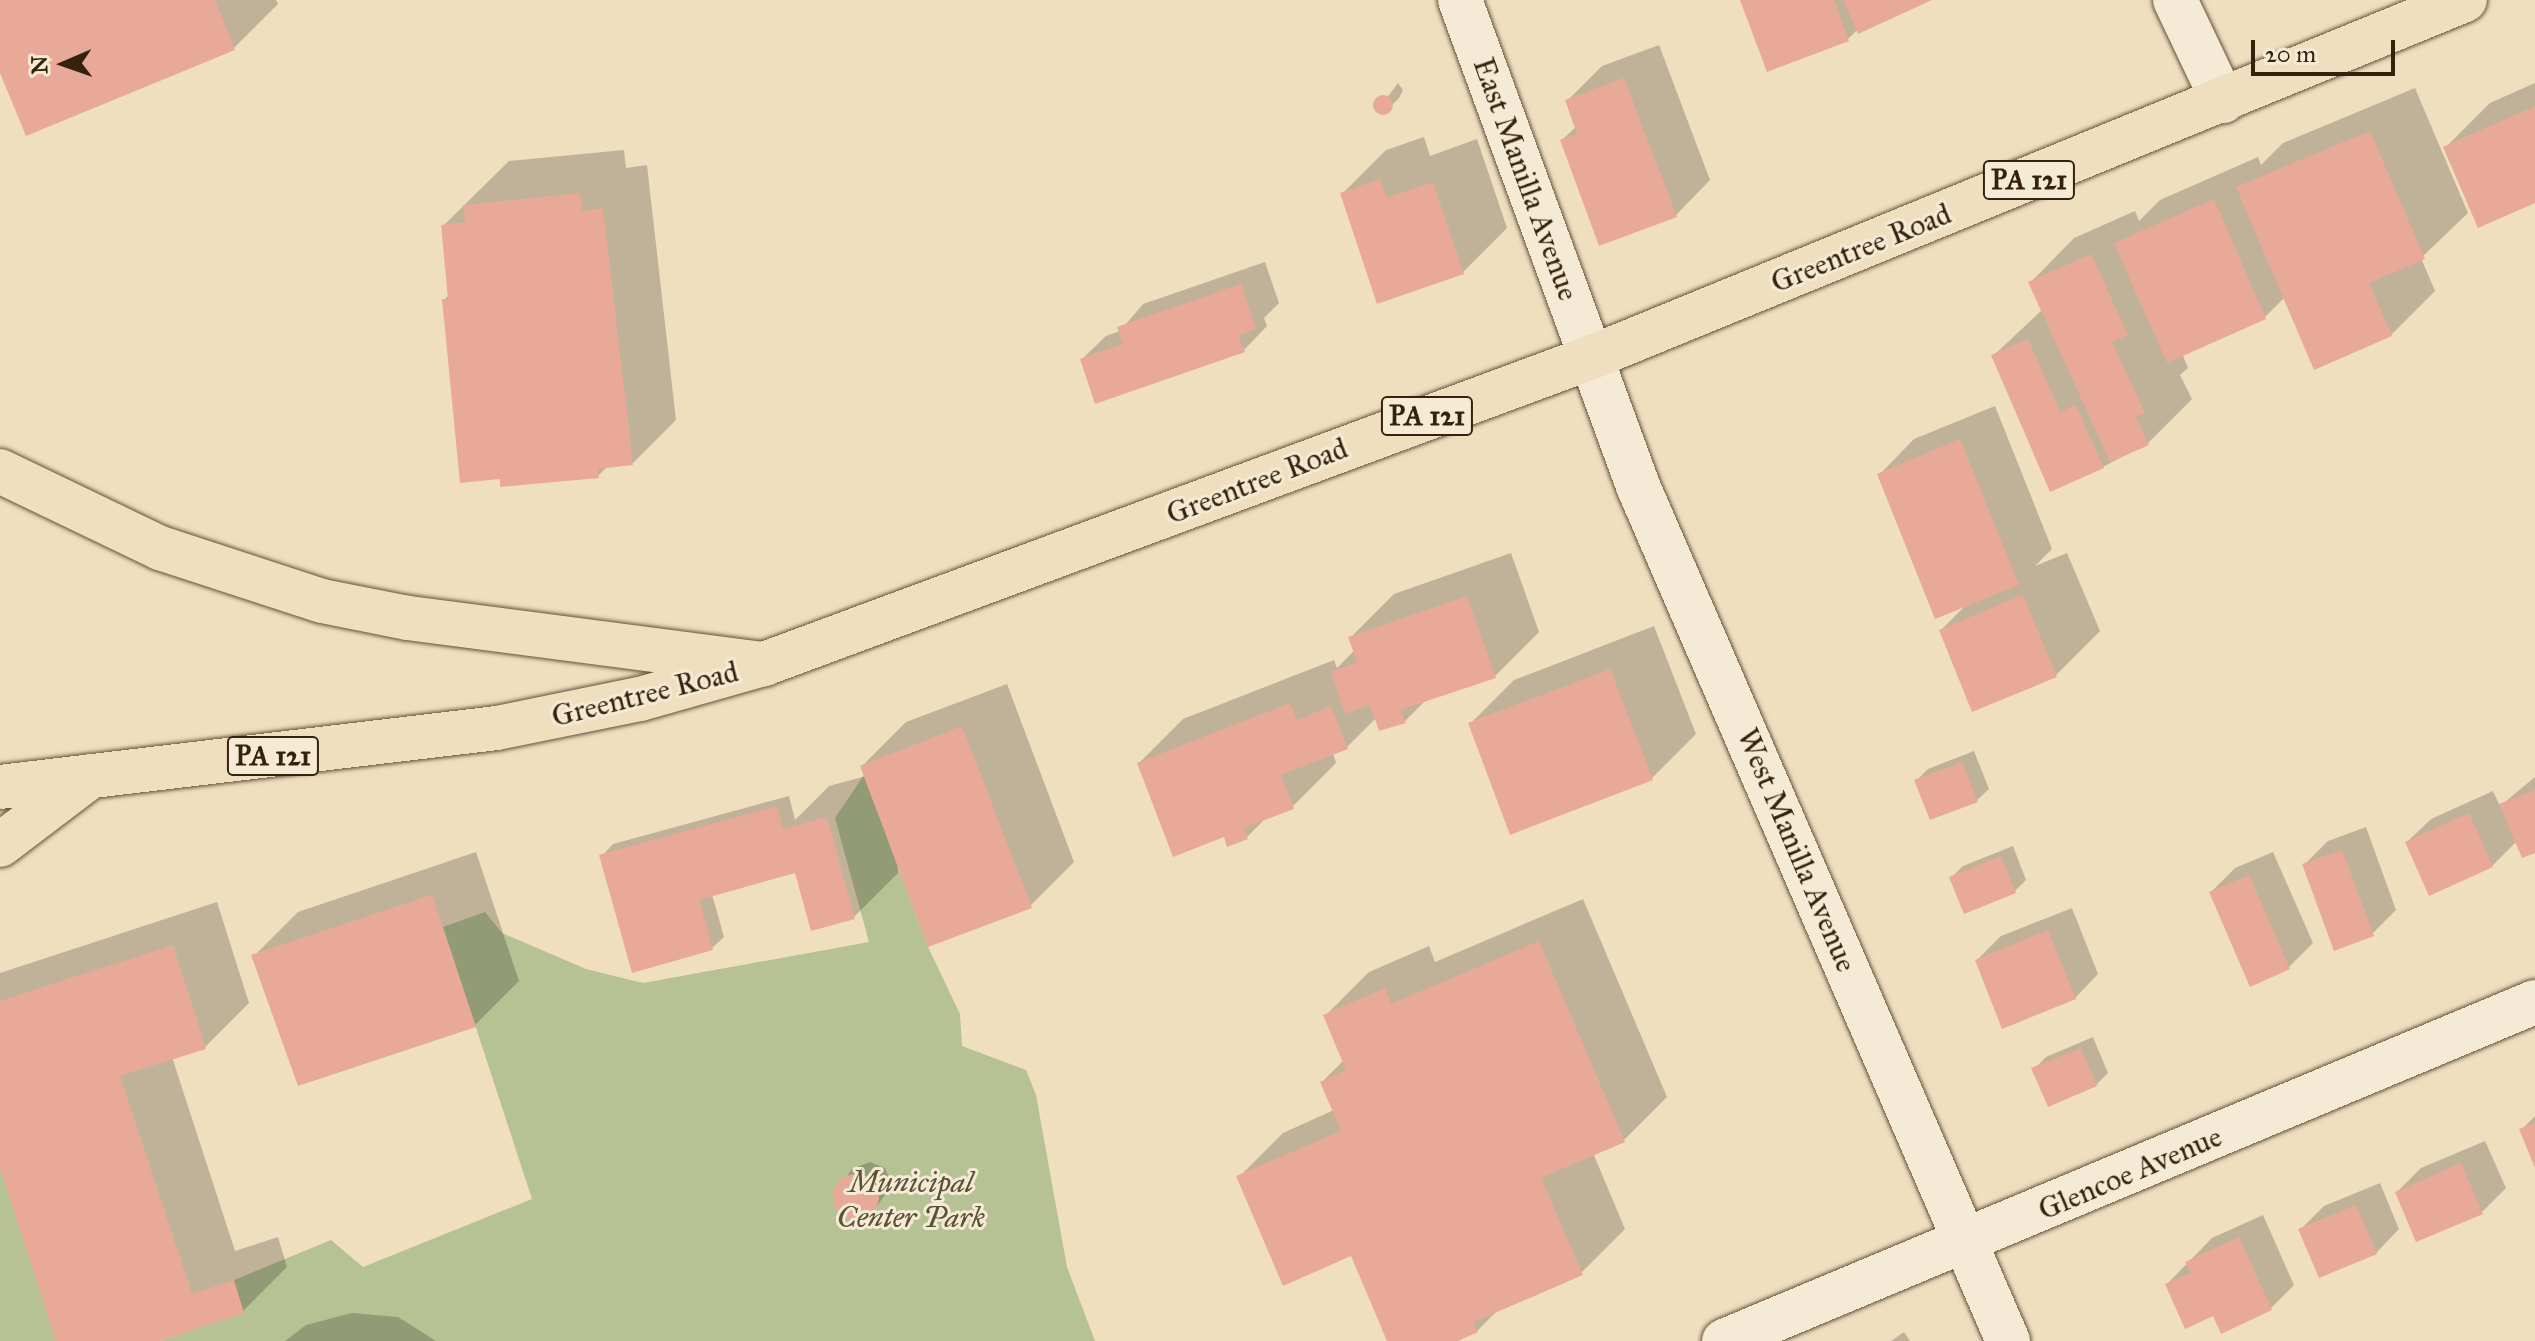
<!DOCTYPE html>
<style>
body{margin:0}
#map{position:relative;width:2535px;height:1341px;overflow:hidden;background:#f0dfbf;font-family:"IM FELL Great Primer",serif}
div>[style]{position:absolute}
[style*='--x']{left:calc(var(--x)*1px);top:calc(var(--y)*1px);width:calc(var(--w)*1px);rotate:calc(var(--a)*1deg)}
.green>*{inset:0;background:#b7c294}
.shadow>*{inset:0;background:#0003}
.building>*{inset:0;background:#e8a998}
.round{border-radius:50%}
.roads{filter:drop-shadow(0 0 2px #63513a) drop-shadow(0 0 2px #63513a)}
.minor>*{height:44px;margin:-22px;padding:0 22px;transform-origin:22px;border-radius:22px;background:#f5ead5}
.major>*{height:44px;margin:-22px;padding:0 22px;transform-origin:22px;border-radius:22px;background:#f0dfbf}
.highway>*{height:44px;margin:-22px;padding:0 22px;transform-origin:22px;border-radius:22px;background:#f0dfbf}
span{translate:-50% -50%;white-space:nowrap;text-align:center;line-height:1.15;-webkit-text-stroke:6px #f5ead5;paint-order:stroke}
.shield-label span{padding:2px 6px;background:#f5ead5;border:2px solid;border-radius:6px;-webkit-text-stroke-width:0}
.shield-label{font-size:28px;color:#34220d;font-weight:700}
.street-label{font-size:30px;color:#34220d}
.park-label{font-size:30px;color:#5b5236;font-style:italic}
.north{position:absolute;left:24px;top:24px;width:80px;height:80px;-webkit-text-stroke:6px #f5ead5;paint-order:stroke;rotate:268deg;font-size:22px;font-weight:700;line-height:32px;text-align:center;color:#34220d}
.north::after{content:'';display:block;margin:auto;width:28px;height:36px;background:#34220d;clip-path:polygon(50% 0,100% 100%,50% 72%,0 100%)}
.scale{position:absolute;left:2251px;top:40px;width:144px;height:36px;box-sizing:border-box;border:4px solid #34220d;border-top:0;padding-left:10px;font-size:24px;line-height:28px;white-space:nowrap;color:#34220d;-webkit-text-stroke:6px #f5ead5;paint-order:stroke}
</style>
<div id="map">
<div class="green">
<div style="clip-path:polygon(864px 775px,928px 947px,960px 1014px,962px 1046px,1026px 1070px,1036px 1095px,1067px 1267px,1095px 1341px,160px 1341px,183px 1333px,234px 1280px,331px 1240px,363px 1267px,532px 1199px,443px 927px,485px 912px,502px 933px,586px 969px,643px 983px,869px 942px,835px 818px)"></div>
<div style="clip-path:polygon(0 1159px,84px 1341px,0 1341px)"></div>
</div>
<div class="shadow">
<div style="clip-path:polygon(0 0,276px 0,278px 4px,234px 48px,0 68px)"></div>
<div style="clip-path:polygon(1742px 0,1927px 0,1858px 29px,1848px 39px)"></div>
<div style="clip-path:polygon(1659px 45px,1710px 180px,1676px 215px,1562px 140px,1577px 126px,1567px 101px,1602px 66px)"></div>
<div style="clip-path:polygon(1398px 83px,1403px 90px,1399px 98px,1387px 110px,1377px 111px)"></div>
<div style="clip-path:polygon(2535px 83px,2535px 201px,2446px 147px,2490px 103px)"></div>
<div style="clip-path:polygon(2415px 88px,2468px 213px,2421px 258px,2435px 291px,2391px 335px,2285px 297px,2265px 317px,2181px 351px,2188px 368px,2180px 375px,2192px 399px,2148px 443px,2103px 467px,1993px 356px,2043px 309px,2031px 282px,2074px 238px,2135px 211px,2139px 221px,2160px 200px,2258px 157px,2261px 165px,2283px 143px)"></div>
<div style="clip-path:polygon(1424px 137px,1430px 156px,1477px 139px,1507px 228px,1463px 272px,1342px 194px,1386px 150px)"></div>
<div style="clip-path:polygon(624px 150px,626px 168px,647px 165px,676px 420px,632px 464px,608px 466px,598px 476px,444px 300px,450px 294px,443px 226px,509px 161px)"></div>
<div style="clip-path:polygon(1265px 262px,1279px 303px,1264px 318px,1267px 326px,1244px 350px,1082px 359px,1106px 336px,1120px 331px,1143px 304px)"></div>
<div style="clip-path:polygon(1995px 406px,2052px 549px,2035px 566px,2067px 553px,2100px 631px,2056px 675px,1941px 630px,1968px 603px,1880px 474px,1914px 439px)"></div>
<div style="clip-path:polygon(1511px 553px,1539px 632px,1495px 676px,1427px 699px,1405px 721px,1376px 718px,1347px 747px,1333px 753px,1336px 763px,1292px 807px,1266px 818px,1247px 837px,1225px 835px,1139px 763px,1183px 719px,1334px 660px,1337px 668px,1355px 650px,1350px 638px,1394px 594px)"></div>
<div style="clip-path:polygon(1654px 626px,1696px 734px,1652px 778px,1470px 724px,1514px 680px)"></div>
<div style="clip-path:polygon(1007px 684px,1074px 862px,1030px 906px,897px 858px,898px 873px,854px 917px,796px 871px,712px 894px,724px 937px,712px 948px,602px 856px,613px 844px,789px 796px,795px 820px,829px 786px,866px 776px,862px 766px,906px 722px)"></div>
<div style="clip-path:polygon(1974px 751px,1989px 789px,1977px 800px,1917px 780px,1928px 769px)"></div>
<div style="clip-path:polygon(2535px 777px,2535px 851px,2517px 841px,2492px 866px,2407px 842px,2431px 819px,2493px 791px,2500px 806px)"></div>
<div style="clip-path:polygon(2366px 827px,2396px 910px,2372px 934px,2304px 865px,2328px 841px)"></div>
<div style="clip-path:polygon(2013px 846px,2026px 880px,2015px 891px,1952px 877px,1963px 866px)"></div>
<div style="clip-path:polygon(476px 852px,519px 981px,475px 1025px,254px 956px,298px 912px)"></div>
<div style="clip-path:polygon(2273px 852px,2313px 943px,2289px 967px,2211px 892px,2235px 868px)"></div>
<div style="clip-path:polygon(1583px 899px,1667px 1097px,1623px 1141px,1593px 1153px,1625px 1229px,1581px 1273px,1500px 1308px,1477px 1331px,1453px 1341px,1390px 1341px,1352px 1254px,1239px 1177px,1283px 1133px,1334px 1110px,1322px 1082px,1344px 1060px,1325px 1016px,1369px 972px,1429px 946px,1435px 962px)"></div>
<div style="clip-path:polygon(217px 902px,249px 1003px,205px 1047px,172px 1057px,235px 1251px,278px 1237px,287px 1267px,243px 1311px,153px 1341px,58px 1341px,0 1161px,0 973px)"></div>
<div style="clip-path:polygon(2072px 908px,2098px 974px,2075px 998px,1977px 960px,2001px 936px)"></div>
<div style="clip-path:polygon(2093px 1037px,2108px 1073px,2096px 1085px,2034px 1069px,2046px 1057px)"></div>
<div style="clip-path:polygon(2535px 1116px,2535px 1163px,2521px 1130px)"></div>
<div style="clip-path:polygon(2485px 1141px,2506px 1188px,2482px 1212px,2397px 1192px,2421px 1168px)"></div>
<div style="clip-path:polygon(870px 1162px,885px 1168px,892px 1185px,872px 1213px,851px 1218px,839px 1211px,834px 1195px,852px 1169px)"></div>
<div style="clip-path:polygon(2380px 1183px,2399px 1229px,2376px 1253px,2300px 1230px,2324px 1206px)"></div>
<div style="clip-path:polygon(2263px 1215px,2294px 1285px,2270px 1309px,2214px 1313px,2167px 1284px,2212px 1238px)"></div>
<div style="clip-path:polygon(352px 1313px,398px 1317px,436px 1341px,285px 1341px,306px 1325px)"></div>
<div style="clip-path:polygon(1904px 1332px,1910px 1341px,1891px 1341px)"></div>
</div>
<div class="building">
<div style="clip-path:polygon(0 0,215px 0,235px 50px,26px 136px,0 73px)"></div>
<div style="clip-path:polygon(1740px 0,1834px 0,1849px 41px,1767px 72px)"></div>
<div style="clip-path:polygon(1843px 0,1932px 0,1858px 34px)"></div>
<div style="clip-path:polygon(1624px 78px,1677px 217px,1599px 246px,1560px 140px,1577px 134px,1565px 100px)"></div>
<div class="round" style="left:1373px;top:95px;width:20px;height:20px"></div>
<div style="clip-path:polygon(2535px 106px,2535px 203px,2478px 228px,2443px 147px)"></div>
<div style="clip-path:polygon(2370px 131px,2425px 259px,2369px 283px,2392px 336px,2314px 370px,2236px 187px)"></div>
<div style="clip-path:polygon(1380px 179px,1387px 198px,1433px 182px,1464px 274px,1377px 304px,1340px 193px)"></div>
<div style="clip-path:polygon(580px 193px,582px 211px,603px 208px,633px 465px,598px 469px,599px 478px,500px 487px,500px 479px,460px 483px,442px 299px,448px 299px,441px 225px,465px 222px,463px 205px)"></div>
<div style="clip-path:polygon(2214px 199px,2266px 319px,2167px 363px,2114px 243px)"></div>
<div style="clip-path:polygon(2091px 254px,2128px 335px,2112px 342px,2145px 413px,2136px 417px,2149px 445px,2110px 462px,2028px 282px)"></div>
<div style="clip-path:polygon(1241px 284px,1256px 329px,1238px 335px,1245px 352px,1095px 404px,1080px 359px,1123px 344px,1117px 327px)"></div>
<div style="clip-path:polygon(2028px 339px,2060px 412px,2076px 405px,2104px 468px,2050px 492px,1991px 355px)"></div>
<div style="clip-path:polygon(1960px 439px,2019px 585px,1935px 619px,1877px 474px)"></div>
<div style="clip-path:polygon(2023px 595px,2057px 677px,1972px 712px,1939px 630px)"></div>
<div style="clip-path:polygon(1467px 596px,1496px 678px,1400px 710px,1406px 723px,1379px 731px,1370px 705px,1345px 714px,1331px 672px,1357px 662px,1348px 637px)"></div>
<div style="clip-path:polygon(1610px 669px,1653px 780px,1510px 835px,1468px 723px)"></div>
<div style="clip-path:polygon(1290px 703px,1297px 720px,1331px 706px,1348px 749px,1281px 775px,1294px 809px,1244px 828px,1248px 839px,1227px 847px,1224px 837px,1173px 857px,1137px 763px)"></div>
<div style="clip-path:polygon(962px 726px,1032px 908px,928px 947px,860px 766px)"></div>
<div style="clip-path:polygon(1962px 762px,1978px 802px,1930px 820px,1914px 780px)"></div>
<div style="clip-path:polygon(2535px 790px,2535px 853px,2522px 858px,2499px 804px)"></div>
<div style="clip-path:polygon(777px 806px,783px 829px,827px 817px,855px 919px,811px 931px,795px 873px,699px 900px,713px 950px,632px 973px,599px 855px)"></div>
<div style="clip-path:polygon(2469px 813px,2493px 867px,2429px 896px,2405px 842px)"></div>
<div style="clip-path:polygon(2342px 850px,2374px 936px,2334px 951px,2302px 864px)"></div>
<div style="clip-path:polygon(2001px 856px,2016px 893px,1964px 914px,1949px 877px)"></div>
<div style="clip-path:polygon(2249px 875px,2290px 969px,2250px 987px,2209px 892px)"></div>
<div style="clip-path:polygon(432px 895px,476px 1027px,298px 1086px,251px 955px)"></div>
<div style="clip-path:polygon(2048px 930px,2076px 999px,2002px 1029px,1975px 960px)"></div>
<div style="clip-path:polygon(1539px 941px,1625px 1142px,1541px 1178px,1583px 1275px,1474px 1322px,1478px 1332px,1458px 1341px,1387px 1341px,1351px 1256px,1283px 1286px,1236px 1176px,1341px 1131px,1320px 1082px,1346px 1070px,1323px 1015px,1385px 988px,1391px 1004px)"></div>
<div style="clip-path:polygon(173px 945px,206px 1049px,120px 1076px,192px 1294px,234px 1280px,244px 1313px,160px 1341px,56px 1341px,0 1168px,0 1001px)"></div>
<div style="clip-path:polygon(2081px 1048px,2097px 1086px,2048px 1107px,2031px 1068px)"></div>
<div style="clip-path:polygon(2535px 1123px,2535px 1168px,2519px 1129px)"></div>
<div style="clip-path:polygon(2461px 1163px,2483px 1214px,2416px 1242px,2395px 1192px)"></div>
<div class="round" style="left:833px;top:1174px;width:46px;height:46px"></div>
<div style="clip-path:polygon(2356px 1205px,2377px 1254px,2319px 1278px,2298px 1229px)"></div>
<div style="clip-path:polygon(2239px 1237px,2272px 1310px,2221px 1334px,2213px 1316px,2185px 1329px,2165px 1284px,2191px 1273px,2185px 1262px)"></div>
</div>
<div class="roads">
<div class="minor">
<div style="--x:1460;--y:0;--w:518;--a:69.88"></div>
<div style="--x:1638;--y:486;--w:932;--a:66.6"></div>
<div style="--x:2175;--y:0;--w:112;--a:64.6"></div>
<div style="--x:1724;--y:1341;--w:879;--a:-22.69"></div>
</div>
<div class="major">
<div style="--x:0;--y:787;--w:500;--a:-6.77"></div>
<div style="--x:497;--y:728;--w:146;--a:-11.5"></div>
<div style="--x:640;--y:699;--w:129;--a:-15.8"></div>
<div style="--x:764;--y:664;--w:883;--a:-20.34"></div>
<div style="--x:1592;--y:357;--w:943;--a:-22.24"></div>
</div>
<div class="highway">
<div style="--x:0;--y:471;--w:178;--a:25.7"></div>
<div style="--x:160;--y:548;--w:170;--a:18.1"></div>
<div style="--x:322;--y:601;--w:88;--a:11.2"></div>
<div style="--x:408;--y:618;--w:359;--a:7.4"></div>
<div style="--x:0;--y:845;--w:114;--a:-37.2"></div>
</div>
</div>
<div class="shield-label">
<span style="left:2029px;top:180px">PA 121</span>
<span style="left:1427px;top:416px">PA 121</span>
<span style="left:273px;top:756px">PA 121</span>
</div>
<div class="street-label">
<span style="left:1526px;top:179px;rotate:70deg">East Manilla Avenue</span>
<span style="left:1861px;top:248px;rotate:-22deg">Greentree Road</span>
<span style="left:1257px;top:481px;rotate:-21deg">Greentree Road</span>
<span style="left:645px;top:694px;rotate:-14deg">Greentree Road</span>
<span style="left:1797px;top:850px;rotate:67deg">West Manilla Avenue</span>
<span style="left:2130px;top:1173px;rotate:-23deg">Glencoe Avenue</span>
</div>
<div class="park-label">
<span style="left:911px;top:1199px">Municipal<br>Center Park</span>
</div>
<div class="north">N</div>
<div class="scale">20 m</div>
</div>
